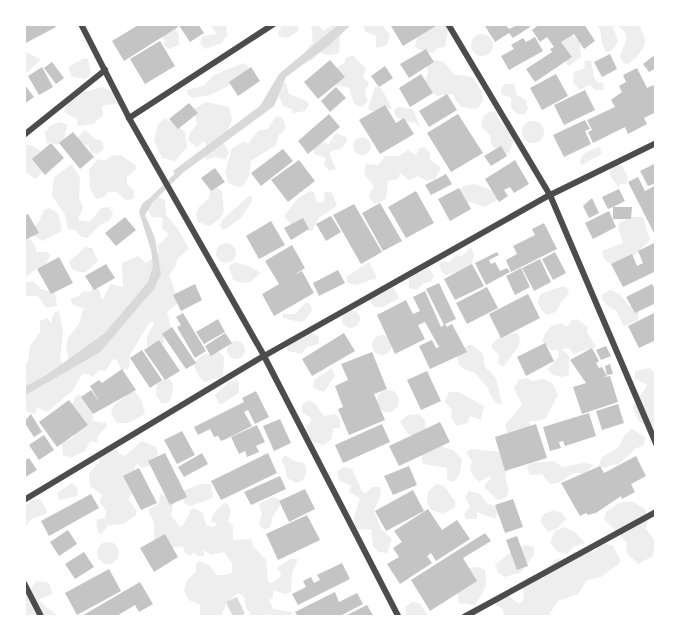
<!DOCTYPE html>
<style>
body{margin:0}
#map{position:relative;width:680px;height:641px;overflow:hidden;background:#fff;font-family:Raleway,sans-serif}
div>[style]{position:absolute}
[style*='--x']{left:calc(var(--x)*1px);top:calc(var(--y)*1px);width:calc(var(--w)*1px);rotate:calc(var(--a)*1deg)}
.green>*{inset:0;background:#eee}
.round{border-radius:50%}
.water>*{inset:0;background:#d9d9d9}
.stream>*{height:5px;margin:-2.5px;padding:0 2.5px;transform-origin:2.5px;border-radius:2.5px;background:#d9d9d9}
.building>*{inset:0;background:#c4c4c4}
.minor>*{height:6px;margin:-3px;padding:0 3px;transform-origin:3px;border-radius:3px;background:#4c4c4c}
span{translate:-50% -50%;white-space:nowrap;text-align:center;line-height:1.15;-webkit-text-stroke:6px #fff;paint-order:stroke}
.frame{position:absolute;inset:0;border:26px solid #fff;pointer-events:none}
</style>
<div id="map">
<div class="green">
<div style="clip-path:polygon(210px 24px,226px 26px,227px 35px,222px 43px,205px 49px,200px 43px,203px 36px,217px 34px)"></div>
<div style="clip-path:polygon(282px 24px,299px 24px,298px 31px,288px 38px,280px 37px,278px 34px)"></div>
<div style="clip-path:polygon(311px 24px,318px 24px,323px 31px,334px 24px,350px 24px,344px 28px,340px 37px,339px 53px,331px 55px,319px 53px,311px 61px,307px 61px,306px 50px,313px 43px)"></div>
<div style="clip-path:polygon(363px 24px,384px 24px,383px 27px,390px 34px,387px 45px,376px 48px,376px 36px,365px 31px)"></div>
<div style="clip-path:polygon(437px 24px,445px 24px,448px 30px,445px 47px,438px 48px,433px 53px,419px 49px,415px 46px,418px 34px)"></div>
<div style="clip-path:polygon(595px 24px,612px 24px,618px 41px,613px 50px,606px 52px,602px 44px,600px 29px)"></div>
<div style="clip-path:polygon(616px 24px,639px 24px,645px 40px,644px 47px,635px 59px,627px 64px,623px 63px,620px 56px,627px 38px,624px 31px)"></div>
<div style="clip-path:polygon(173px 25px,179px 34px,179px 45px,169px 49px,164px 45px,165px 41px,159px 34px)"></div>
<div class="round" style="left:471px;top:34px;width:22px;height:22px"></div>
<div style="clip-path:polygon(572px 35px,580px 42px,581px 57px,569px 66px,563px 60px,560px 41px)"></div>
<div style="clip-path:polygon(24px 51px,41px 60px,24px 75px)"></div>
<div style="clip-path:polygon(352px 55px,366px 68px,363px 78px,369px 82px,365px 93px,368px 102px,361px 107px,354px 104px,349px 88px,334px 85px,334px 70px,345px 62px,345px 58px)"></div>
<div style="clip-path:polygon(84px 58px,88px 59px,91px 73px,86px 79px,72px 77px,68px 67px)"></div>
<div style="clip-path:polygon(434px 60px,444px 62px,454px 74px,472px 77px,482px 92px,483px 100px,479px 107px,476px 109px,462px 107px,456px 101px,453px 94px,437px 96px,428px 89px,425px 82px,428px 72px,427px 64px)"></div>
<div style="clip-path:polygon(591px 60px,594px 77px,597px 82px,603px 83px,604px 90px,595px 90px,590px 85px,580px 90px,573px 83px,574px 72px,585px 68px,584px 61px)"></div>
<div style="clip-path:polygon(244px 63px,248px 66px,247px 72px,230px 85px,210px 95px,193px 98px,188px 95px,187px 90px,203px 86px,214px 75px)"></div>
<div style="clip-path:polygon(286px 83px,289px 94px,307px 101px,309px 105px,305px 111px,293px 113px,292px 109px,283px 106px,278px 94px,283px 84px)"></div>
<div style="clip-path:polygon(505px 84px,514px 84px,517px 95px,526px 100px,528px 108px,525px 114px,517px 114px,511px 108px,511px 98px,501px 94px,501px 89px)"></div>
<div style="clip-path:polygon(102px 87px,113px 92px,119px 104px,104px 105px,102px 108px,103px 115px,93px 124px,78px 126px,77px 119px,64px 112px,67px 105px,74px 95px)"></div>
<div style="clip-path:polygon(375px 87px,381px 88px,392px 108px,378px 114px,368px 109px)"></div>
<div style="clip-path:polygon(206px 102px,229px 107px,232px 120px,223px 142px,229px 152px,226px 159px,214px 157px,207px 160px,204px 157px,207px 147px,204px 141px,197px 147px,188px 141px,190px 133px,197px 124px,194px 109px)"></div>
<div style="clip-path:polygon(399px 107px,413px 109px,421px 129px,416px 123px,401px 120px,395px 116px,395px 109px)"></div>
<div style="clip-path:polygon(489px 112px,496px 112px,501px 124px,508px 128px,514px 140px,509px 153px,501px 154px,492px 146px,490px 135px,481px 126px,483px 117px)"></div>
<div style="clip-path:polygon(276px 116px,283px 118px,286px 128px,278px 136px,276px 145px,251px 161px,249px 176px,244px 185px,240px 187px,229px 184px,225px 172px,232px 148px,245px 141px,248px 144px,258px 131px,268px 129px)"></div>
<div style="clip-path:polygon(165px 118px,185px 132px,187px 147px,175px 161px,162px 158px,154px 140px,158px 124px)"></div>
<div class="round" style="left:522px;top:121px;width:22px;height:22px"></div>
<div style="clip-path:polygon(60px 122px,67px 125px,64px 141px,57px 145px,50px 142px,47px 144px,45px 133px,50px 126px)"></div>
<div style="clip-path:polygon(85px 130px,95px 139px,102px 141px,104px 148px,98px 154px,91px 153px,89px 146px,81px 144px,77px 138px)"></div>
<div style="clip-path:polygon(336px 133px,346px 137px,347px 141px,342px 148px,329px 152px,336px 169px,329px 171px,324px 165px,326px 158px,314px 154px,313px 147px,322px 142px,329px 144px)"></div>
<div class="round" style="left:353px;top:137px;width:18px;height:18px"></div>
<div style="clip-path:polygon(24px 145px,31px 145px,43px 152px,42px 172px,36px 179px,24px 171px)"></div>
<div style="clip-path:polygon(599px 146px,602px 154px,582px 165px,580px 162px,583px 154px)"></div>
<div style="clip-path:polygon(425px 147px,430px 153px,430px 160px,441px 168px,435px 179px,427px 181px,418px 176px,409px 180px,400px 173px,398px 179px,388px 181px,386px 199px,375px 204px,372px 202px,369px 195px,374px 186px,364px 174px,366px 164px,378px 165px,385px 156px,398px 156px,408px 150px,416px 155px,419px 148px)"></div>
<div style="clip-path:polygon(121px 155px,136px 166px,136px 169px,127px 177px,127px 184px,134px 191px,133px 199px,125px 200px,117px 192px,108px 192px,104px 197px,96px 199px,90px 189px,89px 170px,98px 159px,105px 161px,111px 156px)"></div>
<div style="clip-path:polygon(72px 164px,80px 178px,79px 197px,83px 207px,78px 220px,90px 222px,101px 208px,109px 207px,113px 214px,110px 220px,100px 225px,87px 238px,80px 236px,76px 230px,68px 229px,65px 215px,52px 196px,54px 177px)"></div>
<div style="clip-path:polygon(619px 164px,622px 165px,628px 177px,626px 184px,619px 184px,620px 189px,609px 174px,612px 167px)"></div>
<div style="clip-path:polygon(475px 184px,497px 192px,499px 199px,484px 207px,471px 202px,464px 203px,458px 192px,463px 186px)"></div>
<div style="clip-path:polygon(216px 187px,222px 191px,224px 211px,220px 219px,209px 226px,198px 222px,196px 214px,199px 207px,209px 198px,210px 189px)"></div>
<div style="clip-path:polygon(310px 191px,314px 192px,317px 203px,324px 202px,325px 191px,332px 193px,337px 206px,319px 218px,312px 231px,292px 226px,284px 216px,298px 198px)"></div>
<div style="clip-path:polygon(156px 196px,165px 200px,166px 215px,178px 229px,189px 249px,177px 259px,176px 266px,169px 275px,179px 302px,167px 312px,171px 328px,166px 333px,163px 344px,161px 347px,147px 347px,147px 336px,154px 324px,152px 321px,149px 323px,130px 355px,129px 369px,121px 370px,117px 360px,113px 359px,106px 371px,99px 370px,92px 377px,89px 374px,82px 374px,73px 390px,47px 412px,37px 407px,35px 414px,28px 412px,24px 405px,24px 365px,28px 361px,30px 346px,40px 332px,40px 321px,47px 318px,51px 323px,54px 313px,59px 310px,63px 332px,60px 361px,63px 363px,69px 360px,66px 349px,68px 338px,79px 324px,83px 310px,86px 309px,73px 305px,70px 299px,79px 296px,83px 291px,90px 292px,94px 287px,99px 289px,102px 300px,111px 284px,123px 287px,122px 263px,138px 256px,146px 263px,149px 261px,159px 252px,157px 246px,167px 237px,168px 233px,162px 229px,163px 218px,152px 217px,146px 207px)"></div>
<div style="clip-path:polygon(249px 196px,252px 197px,252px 201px,241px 218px,226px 229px,222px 229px,220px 225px,223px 219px)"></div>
<div style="clip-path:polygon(49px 208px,58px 213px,62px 231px,42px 241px,32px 234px,34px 227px,39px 222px,43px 211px)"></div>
<div style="clip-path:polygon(631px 217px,643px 217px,650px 240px,635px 255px,613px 265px,609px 263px,604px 259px,602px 251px,623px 243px,618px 227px,619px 223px)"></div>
<div style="clip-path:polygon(24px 234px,33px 242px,37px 252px,48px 252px,50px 255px,45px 266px,37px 268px,24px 279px)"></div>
<div class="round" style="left:216px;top:243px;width:20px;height:20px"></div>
<div style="clip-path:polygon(85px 247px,92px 248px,98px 261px,86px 272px,79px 272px,72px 269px,69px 262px)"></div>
<div style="clip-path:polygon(471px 247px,474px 255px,471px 268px,446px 275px,442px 272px,439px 265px,442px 261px,449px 262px,457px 255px,461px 257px)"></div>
<div style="clip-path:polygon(235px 262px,248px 266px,261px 273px,250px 282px,242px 283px,233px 280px,229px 266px)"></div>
<div style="clip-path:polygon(369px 262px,377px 278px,356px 285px,348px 283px,346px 277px)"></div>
<div style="clip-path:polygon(428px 268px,434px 275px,431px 282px,424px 283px,417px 290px,409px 288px,408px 276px,413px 271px,419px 273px)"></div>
<div style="clip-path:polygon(33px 281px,41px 289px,55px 293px,57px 306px,46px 308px,38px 296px,24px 296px,26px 282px)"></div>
<div style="clip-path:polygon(563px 286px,567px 288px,569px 294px,561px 302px,557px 311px,549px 315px,544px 313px,537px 302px,541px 294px)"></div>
<div style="clip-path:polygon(394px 288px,399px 298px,383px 307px,374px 307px,370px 301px,371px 296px)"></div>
<div style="clip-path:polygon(610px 290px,620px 294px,628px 305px,639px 312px,638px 320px,624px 326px,616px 310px,610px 308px,602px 299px,602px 295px)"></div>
<div style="clip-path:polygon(306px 302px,309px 303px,312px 310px,304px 321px,300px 322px,283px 318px,283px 314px,295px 314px)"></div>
<div class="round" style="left:342px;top:310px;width:18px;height:18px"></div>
<div style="clip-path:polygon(577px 319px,588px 327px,587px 332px,596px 347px,573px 354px,569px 348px,561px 349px,569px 355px,569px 375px,562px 377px,553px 375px,547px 369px,558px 358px,559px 350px,551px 350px,542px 341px,546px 332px,552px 326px,562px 323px,567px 327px,572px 320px)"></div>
<div style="clip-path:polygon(310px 331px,319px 337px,319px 344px,307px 347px,302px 354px,288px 351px,285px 343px,289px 336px,301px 338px)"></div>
<div style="clip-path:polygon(517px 333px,520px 337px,519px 346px,503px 367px,498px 363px,499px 355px,492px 348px,492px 344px,500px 336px)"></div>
<div class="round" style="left:372px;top:335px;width:20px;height:20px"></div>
<div class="round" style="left:227px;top:341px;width:18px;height:18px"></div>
<div style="clip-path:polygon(468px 345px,472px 345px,483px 354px,485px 367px,496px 378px,502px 404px,498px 404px,492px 398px,487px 387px,475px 373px,464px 369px,458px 364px,457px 355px)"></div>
<div style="clip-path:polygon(219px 352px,224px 357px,223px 376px,205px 382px,199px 377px,193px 363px,204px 354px)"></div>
<div style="clip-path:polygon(332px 368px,335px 376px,326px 389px,324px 392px,315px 389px,313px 386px,314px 380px)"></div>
<div style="clip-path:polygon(650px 368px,656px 375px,654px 427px,639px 422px,633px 407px,647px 385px,635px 379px,635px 371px)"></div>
<div style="clip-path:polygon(526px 378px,532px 381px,544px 379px,553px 384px,558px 395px,545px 419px,528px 422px,535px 427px,509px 436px,505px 425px,522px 405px,514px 388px,519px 380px)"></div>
<div style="clip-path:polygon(169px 379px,173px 384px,172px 395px,169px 402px,162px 404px,156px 395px,157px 383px,158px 380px)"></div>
<div style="clip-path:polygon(236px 380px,239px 382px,239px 393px,220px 405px,215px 395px,229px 382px)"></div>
<div class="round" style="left:377px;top:390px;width:22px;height:22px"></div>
<div style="clip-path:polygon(131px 392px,135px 392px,142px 401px,145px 414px,128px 423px,117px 423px,111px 413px,114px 405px)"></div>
<div style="clip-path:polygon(449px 392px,458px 392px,484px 406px,481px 420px,470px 416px,468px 423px,457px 426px,451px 418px,452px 410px,445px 402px)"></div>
<div style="clip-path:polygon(76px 395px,84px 396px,92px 406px,93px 421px,106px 423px,107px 427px,98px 435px,97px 442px,90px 441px,85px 451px,70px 458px,63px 455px,62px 443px,74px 437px,73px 430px,88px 426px,72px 405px)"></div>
<div style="clip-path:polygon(309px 400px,315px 404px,324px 416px,335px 414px,340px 420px,340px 428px,333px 428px,332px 439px,323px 445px,313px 442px,308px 437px,306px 429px,312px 419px,302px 412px,302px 405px)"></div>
<div style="clip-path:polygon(419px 414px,425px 420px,426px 433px,419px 438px,408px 434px,400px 422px,408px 415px)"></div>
<div style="clip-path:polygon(632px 429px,645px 437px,644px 445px,635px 449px,620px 463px,602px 468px,599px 465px,602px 457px,618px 448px,626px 433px)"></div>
<div style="clip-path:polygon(142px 441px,156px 447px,158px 454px,153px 464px,143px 468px,137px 464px,135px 467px,132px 493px,128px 499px,137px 511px,136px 515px,124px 524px,108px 525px,102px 534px,98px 533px,96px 522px,98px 519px,105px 518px,106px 511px,100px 502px,102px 495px,90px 486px,89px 474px,99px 462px,101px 451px,117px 449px,118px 453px,125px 456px)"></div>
<div style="clip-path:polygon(434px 444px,453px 450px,462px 459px,460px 473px,454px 482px,447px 480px,447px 468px,423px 464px,421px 455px)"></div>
<div style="clip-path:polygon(472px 449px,501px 452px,507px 469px,505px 477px,509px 490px,506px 498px,498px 500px,485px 488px,485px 484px,491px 479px,489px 476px,479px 482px,474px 477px,470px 470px,472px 461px,466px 452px)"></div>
<div style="clip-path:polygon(285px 455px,294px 461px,304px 463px,307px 470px,303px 480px,296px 483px,287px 478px,285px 467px,281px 461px)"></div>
<div style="clip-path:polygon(553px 461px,563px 467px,584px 463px,594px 465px,585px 473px,574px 473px,558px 483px,550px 484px,542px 474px,530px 475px,527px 468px,528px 465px,533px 463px)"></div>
<div style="clip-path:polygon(343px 467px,352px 469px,363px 493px,366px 493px,372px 487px,380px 487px,381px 494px,374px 511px,381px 529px,392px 539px,387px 553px,378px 552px,373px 546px,371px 529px,355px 530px,354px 517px,360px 498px,349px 492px,351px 486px,339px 480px,337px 472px)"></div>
<div style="clip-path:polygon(72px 483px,77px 488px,78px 496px,59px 500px,57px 493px)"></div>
<div style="clip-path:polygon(200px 484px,211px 484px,213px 498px,191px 506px,184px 503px,181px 492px)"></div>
<div style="clip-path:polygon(436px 484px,444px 486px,455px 501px,455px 507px,443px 514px,432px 510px,427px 504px,428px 492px)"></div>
<div style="clip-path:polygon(469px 491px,480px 494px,488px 504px,495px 506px,498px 512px,495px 519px,477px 512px,477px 519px,466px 519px,464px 515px,470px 506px,465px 498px)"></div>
<div style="clip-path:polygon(160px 494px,174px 501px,171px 515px,179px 526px,182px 527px,192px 508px,202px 512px,207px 526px,214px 527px,217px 524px,211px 521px,213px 514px,224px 503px,228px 504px,231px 511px,228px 521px,233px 526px,233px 540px,251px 539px,253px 546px,266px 560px,268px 582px,272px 583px,280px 577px,281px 573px,277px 568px,290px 559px,298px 559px,292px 573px,291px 592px,285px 594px,273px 590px,273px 598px,269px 600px,273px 609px,291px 612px,292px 617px,269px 617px,268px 614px,253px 617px,246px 608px,244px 597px,238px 593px,227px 602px,221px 617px,200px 617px,200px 605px,189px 600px,184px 591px,187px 580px,196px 572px,196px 565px,199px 561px,210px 566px,217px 575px,225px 575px,232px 573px,232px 563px,224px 552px,211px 555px,203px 549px,205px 556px,198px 556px,193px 552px,191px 556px,185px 553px,183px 546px,165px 548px,154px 541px,154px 523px,149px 513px,149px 509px,159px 504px)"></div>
<div style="clip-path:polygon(272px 497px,279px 499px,280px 506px,273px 516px,270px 527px,264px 530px,259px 524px,262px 514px,259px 504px)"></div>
<div style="clip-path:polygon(40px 499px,47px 511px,46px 514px,31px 519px,24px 529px,24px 507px,33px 500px)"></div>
<div style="clip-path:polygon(621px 502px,633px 502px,645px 509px,648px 520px,646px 529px,655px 541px,653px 556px,638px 564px,626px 552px,627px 543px,604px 519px,606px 512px)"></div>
<div style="clip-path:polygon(554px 510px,562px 513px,566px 519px,558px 528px,548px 532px,540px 521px,544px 514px)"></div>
<div style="clip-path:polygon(564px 527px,575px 532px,585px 543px,573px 547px,568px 553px,558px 552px,550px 542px,555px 531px)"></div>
<div class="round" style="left:97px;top:542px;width:22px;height:22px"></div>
<div style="clip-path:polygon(606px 544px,613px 546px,620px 559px,620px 563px,601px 577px,587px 580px,578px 594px,558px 601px,549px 615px,504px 617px,503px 609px,496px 605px,493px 598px,507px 595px,520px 604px,524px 598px,522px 583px,529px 577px,536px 576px,542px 579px,554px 560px,560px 559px,566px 563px,568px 556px,574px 552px,595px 551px,599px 546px)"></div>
<div style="clip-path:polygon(526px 545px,534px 547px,534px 555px,520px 573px,504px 577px,498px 573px,495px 565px,512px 551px)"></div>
<div style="clip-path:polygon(478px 567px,485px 570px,486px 585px,483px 592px,475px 605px,459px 603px,456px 586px,468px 568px)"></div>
<div style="clip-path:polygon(36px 581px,47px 582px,49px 584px,53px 594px,38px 600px,59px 617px,24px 617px,24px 587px,30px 590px)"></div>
<div style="clip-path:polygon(413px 602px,420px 604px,429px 617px,406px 617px,406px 606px)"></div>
</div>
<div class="water">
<div style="clip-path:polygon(339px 24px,352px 24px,327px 47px,286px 77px,274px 106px,177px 177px,173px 171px,260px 106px,279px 74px)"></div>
<div style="clip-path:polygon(148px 199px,151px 205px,145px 215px,155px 238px,161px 274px,154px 289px,100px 352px,24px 396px,24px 387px,45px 376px,105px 333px,148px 282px,153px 266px,151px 250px,139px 212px,142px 204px)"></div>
<div style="clip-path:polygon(237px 597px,245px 614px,233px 617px,226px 602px)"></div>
</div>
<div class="stream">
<div style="--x:144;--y:206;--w:50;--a:-44.2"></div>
</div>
<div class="building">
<div style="clip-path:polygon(24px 24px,54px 24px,56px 27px,24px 44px)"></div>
<div style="clip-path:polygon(140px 24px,176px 24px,178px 27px,124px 61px,112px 41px)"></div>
<div style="clip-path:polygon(178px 24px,198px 24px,204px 33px,190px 42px)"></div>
<div style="clip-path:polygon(395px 24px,439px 24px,403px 46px,391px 26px)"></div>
<div style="clip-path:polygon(488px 24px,505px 24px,509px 29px,520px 24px,528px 24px,530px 27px,513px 38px,509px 33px,495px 42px,485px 26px)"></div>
<div style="clip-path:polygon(540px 24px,584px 24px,595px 41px,584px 49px,574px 34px,561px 42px,572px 57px,535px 82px,526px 69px,552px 52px,550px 49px,554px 47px,547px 37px,540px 42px,532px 30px)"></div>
<div style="clip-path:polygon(535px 37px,543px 51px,509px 70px,501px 56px,514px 49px,511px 45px,523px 38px,526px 42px)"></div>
<div style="clip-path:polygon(160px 41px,175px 66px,145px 84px,130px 59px)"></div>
<div style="clip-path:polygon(426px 49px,434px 62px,409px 78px,400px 64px)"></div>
<div style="clip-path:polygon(610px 54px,617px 69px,602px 77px,594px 62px)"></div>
<div style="clip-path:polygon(656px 54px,656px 68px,649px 72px,643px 64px)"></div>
<div style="clip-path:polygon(330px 60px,345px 77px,318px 99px,304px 82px)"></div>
<div style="clip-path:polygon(52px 62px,64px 78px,56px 84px,44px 68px)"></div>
<div style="clip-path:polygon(385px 66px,393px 78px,379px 87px,371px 76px)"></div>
<div style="clip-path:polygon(42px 67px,53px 87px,39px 95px,28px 76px)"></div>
<div style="clip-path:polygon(251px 67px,260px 81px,238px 96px,229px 82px)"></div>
<div style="clip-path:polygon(637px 68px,647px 88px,656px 84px,656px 112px,644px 118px,647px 124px,628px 134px,625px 127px,593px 143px,588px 132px,592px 130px,587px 120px,615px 107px,611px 100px,622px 92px,619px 86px,626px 82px,623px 75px)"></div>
<div style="clip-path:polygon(421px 74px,433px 93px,410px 107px,399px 88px)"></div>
<div style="clip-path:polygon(556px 74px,568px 96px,542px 110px,530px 88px)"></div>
<div style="clip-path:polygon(24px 84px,34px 97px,24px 104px)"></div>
<div style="clip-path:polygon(336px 87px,346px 98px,330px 112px,321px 101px)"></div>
<div style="clip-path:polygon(585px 90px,595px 110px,564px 125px,554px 105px)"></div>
<div style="clip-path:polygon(447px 94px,457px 110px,429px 127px,419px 111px)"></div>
<div style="clip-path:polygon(189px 103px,198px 113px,178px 129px,169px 119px)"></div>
<div style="clip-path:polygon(385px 105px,396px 123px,404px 118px,414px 134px,380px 154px,359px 120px)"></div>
<div style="clip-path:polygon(329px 114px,340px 127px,308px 154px,298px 141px)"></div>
<div style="clip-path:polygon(458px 114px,483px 153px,451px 172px,427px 133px)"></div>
<div style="clip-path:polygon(585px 120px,590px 129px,585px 131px,591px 144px,564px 157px,553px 135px)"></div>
<div style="clip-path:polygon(73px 132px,94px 157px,80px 169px,59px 143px)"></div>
<div style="clip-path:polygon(51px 143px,64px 158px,45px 175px,32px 159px)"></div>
<div style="clip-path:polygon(501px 146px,507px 156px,491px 166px,484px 156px)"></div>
<div style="clip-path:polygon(283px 149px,293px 161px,261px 186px,251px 173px)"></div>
<div style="clip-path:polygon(299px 160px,315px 181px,288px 202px,271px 180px)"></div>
<div style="clip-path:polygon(515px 160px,529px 184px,514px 193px,510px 187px,504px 190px,508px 196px,499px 202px,485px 179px)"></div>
<div style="clip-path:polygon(656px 163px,656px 183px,648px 186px,640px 171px)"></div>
<div style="clip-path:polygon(215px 168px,225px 182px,211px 191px,201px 178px)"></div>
<div style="clip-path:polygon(446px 174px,452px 184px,431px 195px,425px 185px)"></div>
<div style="clip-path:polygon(638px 177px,645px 191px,656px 185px,656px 237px,628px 182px)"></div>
<div style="clip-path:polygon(459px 188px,471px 209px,450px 221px,438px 199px)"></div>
<div style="clip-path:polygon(619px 189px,625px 201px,613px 207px,632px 207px,631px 219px,613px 219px,613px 207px,608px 209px,602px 197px)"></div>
<div style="clip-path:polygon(416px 191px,434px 223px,406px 238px,388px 207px)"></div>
<div style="clip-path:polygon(592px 198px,599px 213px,589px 218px,583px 206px)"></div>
<div style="clip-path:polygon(380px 203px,402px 241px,383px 251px,362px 213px)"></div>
<div style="clip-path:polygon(354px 204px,382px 252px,361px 264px,333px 215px)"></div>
<div style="clip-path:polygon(609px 211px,616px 227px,593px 239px,585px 223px)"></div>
<div style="clip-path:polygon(28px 214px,39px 233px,25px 240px,24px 216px)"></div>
<div style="clip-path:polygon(331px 216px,341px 232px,326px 241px,316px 224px)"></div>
<div style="clip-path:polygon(125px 217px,136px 230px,116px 246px,105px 233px)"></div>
<div style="clip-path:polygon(303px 218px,309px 229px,291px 240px,284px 228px)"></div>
<div style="clip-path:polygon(271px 221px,285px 245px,259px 259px,246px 236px)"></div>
<div style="clip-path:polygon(544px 223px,557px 249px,511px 272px,506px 260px,517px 254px,513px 246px,535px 235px,532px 229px)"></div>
<div style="clip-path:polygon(656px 242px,656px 271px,623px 287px,611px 264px,632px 254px,637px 266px,643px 263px,638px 251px)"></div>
<div style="clip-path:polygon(292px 245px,305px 268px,294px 275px,302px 271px,314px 293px,274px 316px,262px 294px,279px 284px,265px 261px)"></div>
<div style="clip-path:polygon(497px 252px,499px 255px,489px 260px,491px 264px,495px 262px,500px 271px,507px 268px,510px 272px,486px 285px,475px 263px)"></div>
<div style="clip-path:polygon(555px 252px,566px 273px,553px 280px,542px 259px)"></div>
<div style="clip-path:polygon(59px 257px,73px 283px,51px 294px,37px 269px)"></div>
<div style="clip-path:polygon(540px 259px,551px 282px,534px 291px,522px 268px)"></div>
<div style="clip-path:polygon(106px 264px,115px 278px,94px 290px,85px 276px)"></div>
<div style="clip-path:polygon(472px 264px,484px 286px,455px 300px,444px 279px)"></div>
<div style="clip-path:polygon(521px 268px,530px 287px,515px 295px,506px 276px)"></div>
<div style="clip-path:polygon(338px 270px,345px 283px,319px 296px,313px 283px)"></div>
<div style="clip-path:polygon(439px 283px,456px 319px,445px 324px,447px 327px,452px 324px,467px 352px,430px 369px,419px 346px,432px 340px,436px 348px,439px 347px,425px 322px,418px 325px,425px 339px,395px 354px,377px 315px,406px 300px,413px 314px,420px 311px,413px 297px,425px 291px,441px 327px,444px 325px,426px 289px)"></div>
<div style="clip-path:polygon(195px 284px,202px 300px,181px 311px,173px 295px)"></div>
<div style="clip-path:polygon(652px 284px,656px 291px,656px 303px,635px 313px,626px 297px)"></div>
<div style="clip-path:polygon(487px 287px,498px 308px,467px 324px,456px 303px)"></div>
<div style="clip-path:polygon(528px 294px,540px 318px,501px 338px,489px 314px)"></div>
<div style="clip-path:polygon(656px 312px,656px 340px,639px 348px,628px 326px)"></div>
<div style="clip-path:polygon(183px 313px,206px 351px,195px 358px,177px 327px,181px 325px,176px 317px)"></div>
<div style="clip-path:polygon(218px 319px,225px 332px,204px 344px,196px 332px)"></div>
<div style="clip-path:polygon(172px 327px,196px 363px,186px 369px,162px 334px)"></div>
<div style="clip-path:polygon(225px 333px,232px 343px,211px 356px,205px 346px)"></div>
<div style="clip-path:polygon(344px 333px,355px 351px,312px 376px,302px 359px)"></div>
<div style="clip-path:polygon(159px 340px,180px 371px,165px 380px,144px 350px)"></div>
<div style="clip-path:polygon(545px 343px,554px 361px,526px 376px,517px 357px)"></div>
<div style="clip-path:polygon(606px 346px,611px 356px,601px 360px,596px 350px)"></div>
<div style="clip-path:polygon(592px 348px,599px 361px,596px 363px,599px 368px,602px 367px,607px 376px,602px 378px,610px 376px,618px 402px,582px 414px,573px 387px,586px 383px,570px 360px)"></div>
<div style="clip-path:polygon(142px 350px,162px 380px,150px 388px,130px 358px)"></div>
<div style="clip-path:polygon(372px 352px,387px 389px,374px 394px,385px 420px,349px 435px,338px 409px,343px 407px,335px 386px,348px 380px,341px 364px)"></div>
<div style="clip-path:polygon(610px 364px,613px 374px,607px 375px,605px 366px)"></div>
<div style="clip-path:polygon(122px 369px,136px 390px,93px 414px,81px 397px,91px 390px,100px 403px,90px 386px,99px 380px,102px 383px)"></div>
<div style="clip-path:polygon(427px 371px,441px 401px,421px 410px,407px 380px)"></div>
<div style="clip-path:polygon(256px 391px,269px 417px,255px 424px,248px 410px,244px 412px,252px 426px,228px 438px,221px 441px,218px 436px,214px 437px,210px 429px,198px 435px,194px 427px,244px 402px,242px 398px)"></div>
<div style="clip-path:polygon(69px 400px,88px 425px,57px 447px,39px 422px)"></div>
<div style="clip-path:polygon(618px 404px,624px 423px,602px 430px,596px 411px)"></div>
<div style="clip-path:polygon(589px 413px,596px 436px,565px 446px,563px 441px,559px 442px,561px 448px,550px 451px,543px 427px)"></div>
<div style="clip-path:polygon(31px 414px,42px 432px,34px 437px,24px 422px)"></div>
<div style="clip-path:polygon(280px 419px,291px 443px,274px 451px,263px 426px)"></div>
<div style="clip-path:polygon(440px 422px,450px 442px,399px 466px,389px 446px)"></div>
<div style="clip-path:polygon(382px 424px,390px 442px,343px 463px,335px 445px)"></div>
<div style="clip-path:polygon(536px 424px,547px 458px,505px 471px,495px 437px)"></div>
<div style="clip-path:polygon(257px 425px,265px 442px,256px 446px,259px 452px,247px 457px,245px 451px,239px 454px,231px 437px)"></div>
<div style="clip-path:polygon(182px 431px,195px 455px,177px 464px,164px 440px)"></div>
<div style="clip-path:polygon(44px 435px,54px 450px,39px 460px,29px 445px)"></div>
<div style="clip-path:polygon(165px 453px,187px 497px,170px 505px,148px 461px)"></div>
<div style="clip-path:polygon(202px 453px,208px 464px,184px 477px,178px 467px)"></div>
<div style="clip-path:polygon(268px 453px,277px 473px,221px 500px,211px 481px)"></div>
<div style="clip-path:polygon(636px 456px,646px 476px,631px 484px,635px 492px,622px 499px,621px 496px,596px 513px,588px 515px,586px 513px,580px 516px,561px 483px,600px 466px,604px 473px)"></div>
<div style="clip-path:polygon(29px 458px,37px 470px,24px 478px,24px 461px)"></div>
<div style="clip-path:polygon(409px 466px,417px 485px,393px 495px,384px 476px)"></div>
<div style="clip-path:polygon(139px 468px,157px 503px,141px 510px,123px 476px)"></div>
<div style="clip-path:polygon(280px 476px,286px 489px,251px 505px,244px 492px)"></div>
<div style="clip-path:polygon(305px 489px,315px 509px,289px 522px,279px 501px)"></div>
<div style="clip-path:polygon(413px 490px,424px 511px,386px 531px,375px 511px)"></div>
<div style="clip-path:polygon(91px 494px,99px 508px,49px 536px,41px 521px)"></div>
<div style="clip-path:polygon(513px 499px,523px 527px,505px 533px,495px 505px)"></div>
<div style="clip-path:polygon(428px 509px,442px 530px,457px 520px,470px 539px,436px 561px,431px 553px,427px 556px,432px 563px,400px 584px,387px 564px,399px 557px,393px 548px,402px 542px,394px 531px)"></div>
<div style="clip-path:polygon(307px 515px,320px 540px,278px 560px,266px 534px)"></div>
<div style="clip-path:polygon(68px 530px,77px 544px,59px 556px,50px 542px)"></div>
<div style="clip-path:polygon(485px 533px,491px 541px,463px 558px,477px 581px,430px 611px,411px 580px)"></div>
<div style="clip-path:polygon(165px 534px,178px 557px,154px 572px,140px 548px)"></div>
<div style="clip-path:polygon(517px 536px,528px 566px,517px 570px,506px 540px)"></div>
<div style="clip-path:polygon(84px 552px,94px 567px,75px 579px,65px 564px)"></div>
<div style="clip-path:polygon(342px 563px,350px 579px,298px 605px,292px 594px,306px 587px,303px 581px,311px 577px,314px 583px,320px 580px,317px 575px)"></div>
<div style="clip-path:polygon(109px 569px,121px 591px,77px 615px,65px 593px)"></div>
<div style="clip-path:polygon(140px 582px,153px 604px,139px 612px,135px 605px,115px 617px,80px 617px)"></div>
<div style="clip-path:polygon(335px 592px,339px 602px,357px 593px,363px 604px,338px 617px,298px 617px,295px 612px)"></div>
<div style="clip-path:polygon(367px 605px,374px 617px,343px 617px)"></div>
</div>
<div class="minor">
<div style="--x:81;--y:24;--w:106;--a:62.9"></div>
<div style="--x:129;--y:118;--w:274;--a:60.4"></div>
<div style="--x:264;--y:356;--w:294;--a:62.7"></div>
<div style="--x:448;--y:24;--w:199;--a:59.2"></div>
<div style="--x:550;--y:195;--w:271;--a:66.9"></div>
<div style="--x:129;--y:118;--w:173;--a:-33"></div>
<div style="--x:24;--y:135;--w:104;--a:-38.7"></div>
<div style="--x:24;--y:500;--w:280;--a:-31"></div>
<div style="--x:264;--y:356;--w:328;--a:-29.4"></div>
<div style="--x:550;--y:195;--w:118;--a:-26.1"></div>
<div style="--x:24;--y:583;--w:38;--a:63"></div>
<div style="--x:464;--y:617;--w:219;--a:-28.7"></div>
</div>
<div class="frame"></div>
</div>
